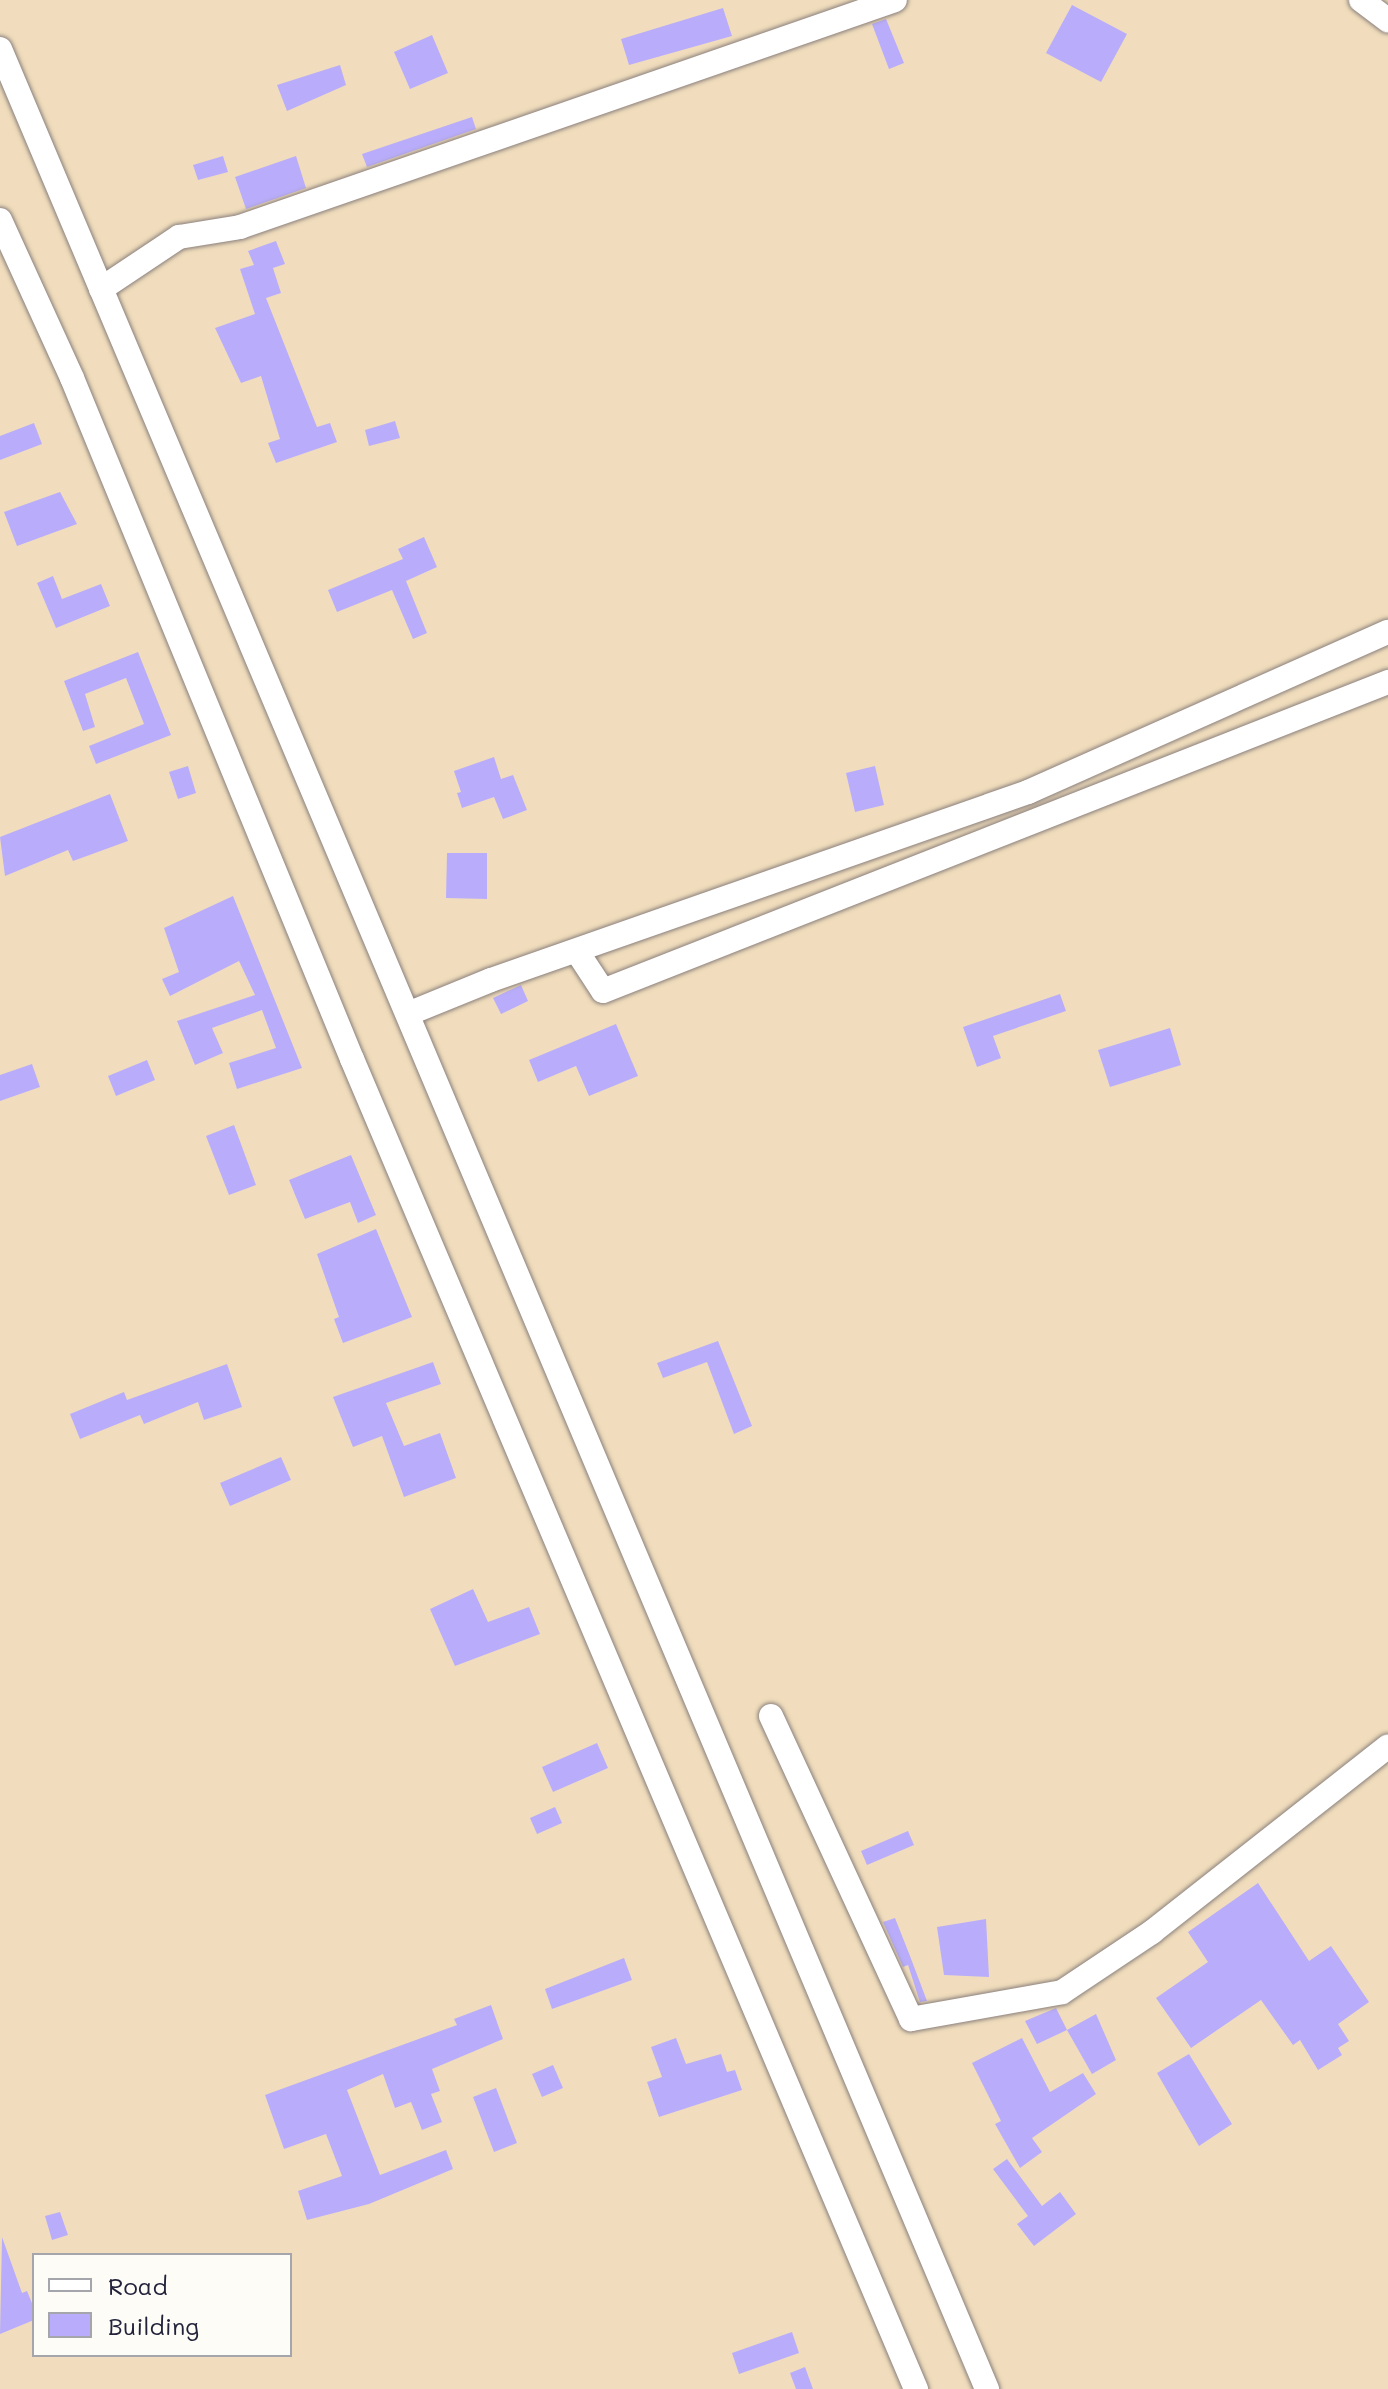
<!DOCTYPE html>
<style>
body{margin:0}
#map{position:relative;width:1388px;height:2389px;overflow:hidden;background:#f1ddbd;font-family:Mali,sans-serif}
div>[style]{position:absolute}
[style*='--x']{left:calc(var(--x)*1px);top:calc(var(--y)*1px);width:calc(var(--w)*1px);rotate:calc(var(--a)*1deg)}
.building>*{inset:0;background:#b9adfb}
.roads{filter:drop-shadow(0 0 2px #8a807c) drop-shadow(0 0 2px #8a807c)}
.street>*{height:24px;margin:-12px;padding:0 12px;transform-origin:12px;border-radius:12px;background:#fff}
span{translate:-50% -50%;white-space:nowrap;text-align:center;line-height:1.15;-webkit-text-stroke:7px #fdfcf7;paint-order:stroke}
.legend{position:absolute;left:32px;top:2253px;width:260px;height:104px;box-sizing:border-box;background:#fdfcf7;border:2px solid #a5a5ac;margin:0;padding:10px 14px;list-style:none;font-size:24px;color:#22223b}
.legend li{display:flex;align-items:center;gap:16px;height:40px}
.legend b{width:40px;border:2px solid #a5a5ac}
</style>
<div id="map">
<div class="building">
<div style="clip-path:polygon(1072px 5px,1127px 34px,1101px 82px,1046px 53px)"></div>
<div style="clip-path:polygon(723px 8px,732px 36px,629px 65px,621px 39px)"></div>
<div style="clip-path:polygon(886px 19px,904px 63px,889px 69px,872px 24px)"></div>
<div style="clip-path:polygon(432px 35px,448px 73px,410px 89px,394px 52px)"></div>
<div style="clip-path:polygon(340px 65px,346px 85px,287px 111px,277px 85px)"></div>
<div style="clip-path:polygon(472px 117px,476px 129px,367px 167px,362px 154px)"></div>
<div style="clip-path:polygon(223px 156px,228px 172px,198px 180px,193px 165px)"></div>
<div style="clip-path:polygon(296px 156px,306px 188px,246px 209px,235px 177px)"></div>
<div style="clip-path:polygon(276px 241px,285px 264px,273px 268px,281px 293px,266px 298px,317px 427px,330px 423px,337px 442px,276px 463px,268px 443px,280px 439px,261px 376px,241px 383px,215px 328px,255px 314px,240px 269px,254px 265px,248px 251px)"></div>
<div style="clip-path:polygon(395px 421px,400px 438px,369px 446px,365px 430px)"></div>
<div style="clip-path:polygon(34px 423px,42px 444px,0 460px,0 436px)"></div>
<div style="clip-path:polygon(60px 492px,77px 524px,17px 546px,4px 512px)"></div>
<div style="clip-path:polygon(424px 537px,437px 567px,406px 581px,427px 633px,413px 639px,392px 590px,337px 612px,328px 590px,403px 559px,398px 549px)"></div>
<div style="clip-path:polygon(53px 576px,62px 599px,101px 584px,110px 606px,56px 628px,37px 583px)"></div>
<div style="clip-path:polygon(138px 652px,171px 735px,96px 764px,89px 746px,144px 724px,126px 678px,85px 694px,95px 727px,83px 731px,64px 681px)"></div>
<div style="clip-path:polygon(494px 757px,501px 779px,513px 775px,527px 810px,503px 819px,494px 797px,462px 808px,457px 793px,461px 792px,454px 771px)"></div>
<div style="clip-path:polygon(188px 766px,196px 793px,178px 799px,169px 772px)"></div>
<div style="clip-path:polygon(875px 766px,884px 805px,855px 812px,846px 773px)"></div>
<div style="clip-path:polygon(110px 794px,128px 841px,73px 861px,68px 850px,5px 876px,0 837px)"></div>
<div style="clip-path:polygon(447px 853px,487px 853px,487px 899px,446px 898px)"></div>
<div style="clip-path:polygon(233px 896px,302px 1068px,237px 1089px,229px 1063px,276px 1048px,262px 1010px,212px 1028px,223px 1053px,195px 1065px,177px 1021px,255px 995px,239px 961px,170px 996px,162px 979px,179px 972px,164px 928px)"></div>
<div style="clip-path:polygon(521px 985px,528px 1001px,501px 1014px,493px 998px)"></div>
<div style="clip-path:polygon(1060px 994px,1066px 1011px,993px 1036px,1001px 1058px,977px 1067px,963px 1027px)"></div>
<div style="clip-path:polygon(616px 1024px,638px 1076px,589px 1096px,576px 1066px,538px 1082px,529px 1060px)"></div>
<div style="clip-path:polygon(1170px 1028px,1181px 1065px,1110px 1087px,1098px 1050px)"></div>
<div style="clip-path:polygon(147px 1060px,155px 1080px,116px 1096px,108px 1076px)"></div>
<div style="clip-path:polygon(32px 1064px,40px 1087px,0 1101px,0 1075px)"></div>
<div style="clip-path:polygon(234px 1125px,256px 1185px,229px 1195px,206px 1136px)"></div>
<div style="clip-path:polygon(351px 1155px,376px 1215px,358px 1223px,350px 1202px,305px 1219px,289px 1180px)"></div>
<div style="clip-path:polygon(376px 1229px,412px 1317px,343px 1343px,334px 1319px,339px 1317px,317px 1254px)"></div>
<div style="clip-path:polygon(718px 1341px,752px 1426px,734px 1434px,707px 1362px,663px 1378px,657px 1363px)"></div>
<div style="clip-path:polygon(433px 1362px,441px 1384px,386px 1403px,404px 1446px,440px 1433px,456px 1478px,404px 1497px,382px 1436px,353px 1447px,333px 1397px)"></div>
<div style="clip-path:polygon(227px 1364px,242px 1407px,204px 1420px,198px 1402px,144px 1424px,140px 1415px,80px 1439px,70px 1414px,124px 1392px,127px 1400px)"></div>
<div style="clip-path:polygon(281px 1457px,291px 1480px,230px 1506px,220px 1483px)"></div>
<div style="clip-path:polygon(473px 1589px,488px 1622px,529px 1607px,540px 1634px,455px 1666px,430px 1609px)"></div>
<div style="clip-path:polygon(597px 1743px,608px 1768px,553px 1792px,542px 1767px)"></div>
<div style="clip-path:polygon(555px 1807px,562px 1823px,537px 1834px,530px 1818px)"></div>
<div style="clip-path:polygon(908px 1831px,914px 1845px,867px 1865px,861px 1851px)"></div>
<div style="clip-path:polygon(1258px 1883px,1309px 1961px,1331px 1946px,1369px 2002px,1338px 2024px,1349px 2041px,1338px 2048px,1342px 2055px,1318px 2070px,1300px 2040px,1293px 2045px,1261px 2000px,1191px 2048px,1156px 1998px,1208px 1962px,1188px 1932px)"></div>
<div style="clip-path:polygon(895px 1918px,910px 1956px,927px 2001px,920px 2002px,908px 1965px,903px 1967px,883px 1922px)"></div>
<div style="clip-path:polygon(986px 1919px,989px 1977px,944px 1975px,937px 1927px)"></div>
<div style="clip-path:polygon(624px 1958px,632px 1980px,552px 2009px,545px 1989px)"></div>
<div style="clip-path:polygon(491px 2005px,503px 2039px,432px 2069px,440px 2091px,431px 2094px,442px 2122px,422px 2130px,411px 2102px,395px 2108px,383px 2074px,347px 2090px,380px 2175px,446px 2150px,453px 2169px,369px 2204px,307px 2220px,298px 2191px,342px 2176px,326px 2134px,284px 2149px,265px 2095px,457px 2025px,454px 2019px)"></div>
<div style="clip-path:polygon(1056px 2008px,1067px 2030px,1037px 2044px,1025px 2021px)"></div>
<div style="clip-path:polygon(1096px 2014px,1116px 2060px,1092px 2074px,1067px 2030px)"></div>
<div style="clip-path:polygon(676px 2038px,686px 2064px,721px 2054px,727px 2072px,735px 2070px,742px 2090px,659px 2117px,647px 2082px,662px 2077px,651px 2047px)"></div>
<div style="clip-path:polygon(1022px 2038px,1050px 2092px,1083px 2073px,1096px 2094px,1032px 2138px,1042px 2152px,1020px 2168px,995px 2124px,1001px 2121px,972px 2063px)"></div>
<div style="clip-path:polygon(1189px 2054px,1232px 2124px,1199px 2146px,1157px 2073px)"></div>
<div style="clip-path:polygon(553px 2065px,563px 2088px,542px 2097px,532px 2074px)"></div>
<div style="clip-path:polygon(496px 2088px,517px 2143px,494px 2152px,473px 2097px)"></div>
<div style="clip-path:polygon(1007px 2159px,1042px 2206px,1060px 2192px,1076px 2214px,1034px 2246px,1017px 2224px,1028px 2216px,993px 2169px)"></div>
<div style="clip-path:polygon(60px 2212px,68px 2235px,52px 2240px,45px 2216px)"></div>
<div style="clip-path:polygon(2px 2237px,22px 2293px,27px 2291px,34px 2308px,34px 2320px,0 2334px)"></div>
<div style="clip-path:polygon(792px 2332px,799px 2353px,739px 2374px,732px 2353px)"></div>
<div style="clip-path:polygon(805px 2367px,813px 2389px,796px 2389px,790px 2373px)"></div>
</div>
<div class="roads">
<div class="street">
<div style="--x:1361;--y:0;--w:34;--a:37"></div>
<div style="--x:0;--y:49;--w:2540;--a:67.13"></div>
<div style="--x:0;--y:220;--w:174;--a:65.5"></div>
<div style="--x:72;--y:378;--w:736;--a:67.65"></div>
<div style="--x:352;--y:1059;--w:1445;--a:67.02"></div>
<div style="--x:101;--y:289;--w:94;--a:-33.7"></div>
<div style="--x:179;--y:237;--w:62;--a:-9.3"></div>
<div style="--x:240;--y:227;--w:693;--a:-19.11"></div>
<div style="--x:578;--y:953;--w:45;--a:56.7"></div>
<div style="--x:603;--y:991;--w:844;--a:-21.49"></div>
<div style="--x:410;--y:1013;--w:87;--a:-22.2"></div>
<div style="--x:491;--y:980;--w:569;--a:-19.29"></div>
<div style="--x:1028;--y:792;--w:394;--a:-24"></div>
<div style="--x:771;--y:1716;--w:334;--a:65.2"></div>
<div style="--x:911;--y:2019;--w:153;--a:-10.1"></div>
<div style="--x:1062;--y:1992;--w:108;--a:-33.7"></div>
<div style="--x:1152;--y:1932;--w:300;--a:-38.2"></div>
</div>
</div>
<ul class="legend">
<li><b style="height:10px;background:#fff"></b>Road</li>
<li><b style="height:22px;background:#b9adfb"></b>Building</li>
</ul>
</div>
